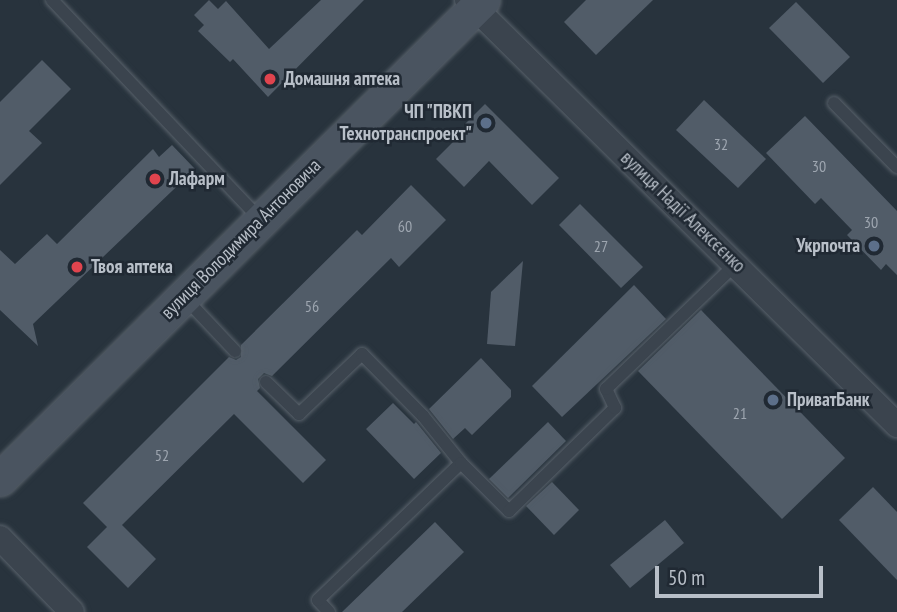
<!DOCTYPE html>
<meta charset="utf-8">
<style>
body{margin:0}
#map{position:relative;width:897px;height:612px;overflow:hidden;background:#28333d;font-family:"PT Sans Narrow",sans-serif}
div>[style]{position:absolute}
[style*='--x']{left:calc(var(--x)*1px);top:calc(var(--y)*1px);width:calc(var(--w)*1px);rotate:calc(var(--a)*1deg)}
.building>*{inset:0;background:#515c68}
.roads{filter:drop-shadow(0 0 2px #59626b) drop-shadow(0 0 2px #59626b)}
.lane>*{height:12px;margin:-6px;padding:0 6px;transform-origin:6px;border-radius:6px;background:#3b444e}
.street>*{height:24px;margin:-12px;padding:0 12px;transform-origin:12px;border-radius:12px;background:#3b444e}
.secondary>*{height:33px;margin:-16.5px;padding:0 16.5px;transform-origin:16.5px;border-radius:16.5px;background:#4a5460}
.dots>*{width:19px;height:19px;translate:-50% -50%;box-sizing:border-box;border:4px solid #202933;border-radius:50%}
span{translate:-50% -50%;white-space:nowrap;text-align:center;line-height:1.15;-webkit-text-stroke:5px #202933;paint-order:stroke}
.number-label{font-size:16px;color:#9ea6b0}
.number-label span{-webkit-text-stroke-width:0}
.poi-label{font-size:19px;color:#b8bfc8;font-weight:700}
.left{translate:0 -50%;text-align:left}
.right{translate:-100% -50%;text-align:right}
.street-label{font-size:19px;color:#b8bfc8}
.scale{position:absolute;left:655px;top:566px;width:168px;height:32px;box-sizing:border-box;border:4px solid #b8bfc8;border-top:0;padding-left:9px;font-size:21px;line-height:24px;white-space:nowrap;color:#b8bfc8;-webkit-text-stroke:5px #202933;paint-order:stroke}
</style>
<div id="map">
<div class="building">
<div style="clip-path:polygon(209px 0,218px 9px,226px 1px,269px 49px,321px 0,364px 0,268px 97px,233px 59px,230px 62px,198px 31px,204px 25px,194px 15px)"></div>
<div style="clip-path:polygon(586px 0,653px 0,596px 55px,564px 22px)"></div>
<div style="clip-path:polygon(796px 2px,850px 57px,823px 83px,769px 28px)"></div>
<div style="clip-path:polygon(42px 60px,71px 89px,29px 131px,42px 143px,0 185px,0 102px)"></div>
<div style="clip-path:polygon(704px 100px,766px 159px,738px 188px,676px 130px)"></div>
<div style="clip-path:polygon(485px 104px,559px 178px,532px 205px,489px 161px,464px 187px,436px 159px,468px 127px,465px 124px)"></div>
<div style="clip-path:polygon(805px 116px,897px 211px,897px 275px,886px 264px,881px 270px,847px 235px,852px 230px,821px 198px,815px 204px,766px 153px)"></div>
<div style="clip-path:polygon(172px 145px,195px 169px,33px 324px,38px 346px,0 310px,0 250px,15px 264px,47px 234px,57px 244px,153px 149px,159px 157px)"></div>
<div style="clip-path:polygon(411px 185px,446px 220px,399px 267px,391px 258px,272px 376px,264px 373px,258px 379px,260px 388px,257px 391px,326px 460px,303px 483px,234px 414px,122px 525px,156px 559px,128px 588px,87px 547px,107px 527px,83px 503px,229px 357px,236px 360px,241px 357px,241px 345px,357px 230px,362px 235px)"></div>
<div style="clip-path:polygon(580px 204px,643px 267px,621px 288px,559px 225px)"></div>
<div style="clip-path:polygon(523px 261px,515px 346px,487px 344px,491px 292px)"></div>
<div style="clip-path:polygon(634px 285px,666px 319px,562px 417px,532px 386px)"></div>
<div style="clip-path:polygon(701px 310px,845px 458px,782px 519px,638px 371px)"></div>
<div style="clip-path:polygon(481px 358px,511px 390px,511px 397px,472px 435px,465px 428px,453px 439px,429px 409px)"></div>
<div style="clip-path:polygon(393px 403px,414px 424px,416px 422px,441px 453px,414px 479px,366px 429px)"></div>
<div style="clip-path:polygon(548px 422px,566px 441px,508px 498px,489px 479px)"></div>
<div style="clip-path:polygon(552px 482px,579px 510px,554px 535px,526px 506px)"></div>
<div style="clip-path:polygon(873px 487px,897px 512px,897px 580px,839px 520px)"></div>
<div style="clip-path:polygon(665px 520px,684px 543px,630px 588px,610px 565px)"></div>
<div style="clip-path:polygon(435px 522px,464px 552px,402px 612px,342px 612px)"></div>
</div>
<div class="roads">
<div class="lane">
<div style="--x:52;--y:0;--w:301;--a:46.5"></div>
<div style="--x:834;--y:103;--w:90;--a:45.5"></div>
<div style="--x:185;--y:298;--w:73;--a:46.7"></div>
<div style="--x:266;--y:382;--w:46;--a:44.1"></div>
<div style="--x:299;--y:414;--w:87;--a:-43.6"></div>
<div style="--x:362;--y:354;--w:87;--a:45.5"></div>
<div style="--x:423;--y:416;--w:60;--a:51"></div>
<div style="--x:329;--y:612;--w:16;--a:-133"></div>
<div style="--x:318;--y:600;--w:198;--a:-43.8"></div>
<div style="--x:461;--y:463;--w:68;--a:45"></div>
<div style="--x:509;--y:511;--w:148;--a:-44.2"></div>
<div style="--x:615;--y:408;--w:21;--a:-115"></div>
<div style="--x:606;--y:389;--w:180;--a:-43.9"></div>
</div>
<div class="street">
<div style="--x:467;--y:0;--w:605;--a:44.66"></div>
<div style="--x:0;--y:538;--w:103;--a:45.8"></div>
</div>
<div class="secondary">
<div style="--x:0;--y:479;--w:680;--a:-44.76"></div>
</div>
</div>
<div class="dots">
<div style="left:270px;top:79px;background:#e0444e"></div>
<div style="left:486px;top:123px;background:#5c6f8a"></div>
<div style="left:155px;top:179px;background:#e0444e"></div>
<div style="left:874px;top:246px;background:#5c6f8a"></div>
<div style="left:77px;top:267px;background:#e0444e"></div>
<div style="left:773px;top:400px;background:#5c6f8a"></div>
</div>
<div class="number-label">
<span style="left:721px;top:144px">32</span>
<span style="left:819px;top:166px">30</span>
<span style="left:871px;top:222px">30</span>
<span style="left:405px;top:226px">60</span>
<span style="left:601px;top:246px">27</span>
<span style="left:312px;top:306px">56</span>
<span style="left:740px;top:413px">21</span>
<span style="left:162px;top:455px">52</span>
</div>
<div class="poi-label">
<span class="left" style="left:284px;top:79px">Домашня аптека</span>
<span class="right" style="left:472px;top:123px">ЧП "ПВКП<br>Технотранспроект"</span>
<span class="left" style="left:169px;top:179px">Лафарм</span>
<span class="right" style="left:860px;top:246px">Укрпочта</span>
<span class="left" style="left:91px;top:267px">Твоя аптека</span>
<span class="left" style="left:787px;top:400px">ПриватБанк</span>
</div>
<div class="street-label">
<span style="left:683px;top:212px;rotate:44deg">вулиця Надії Алексєєнко</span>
<span style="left:241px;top:239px;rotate:-45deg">вулиця Володимира Антоновича</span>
</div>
<div class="scale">50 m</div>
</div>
